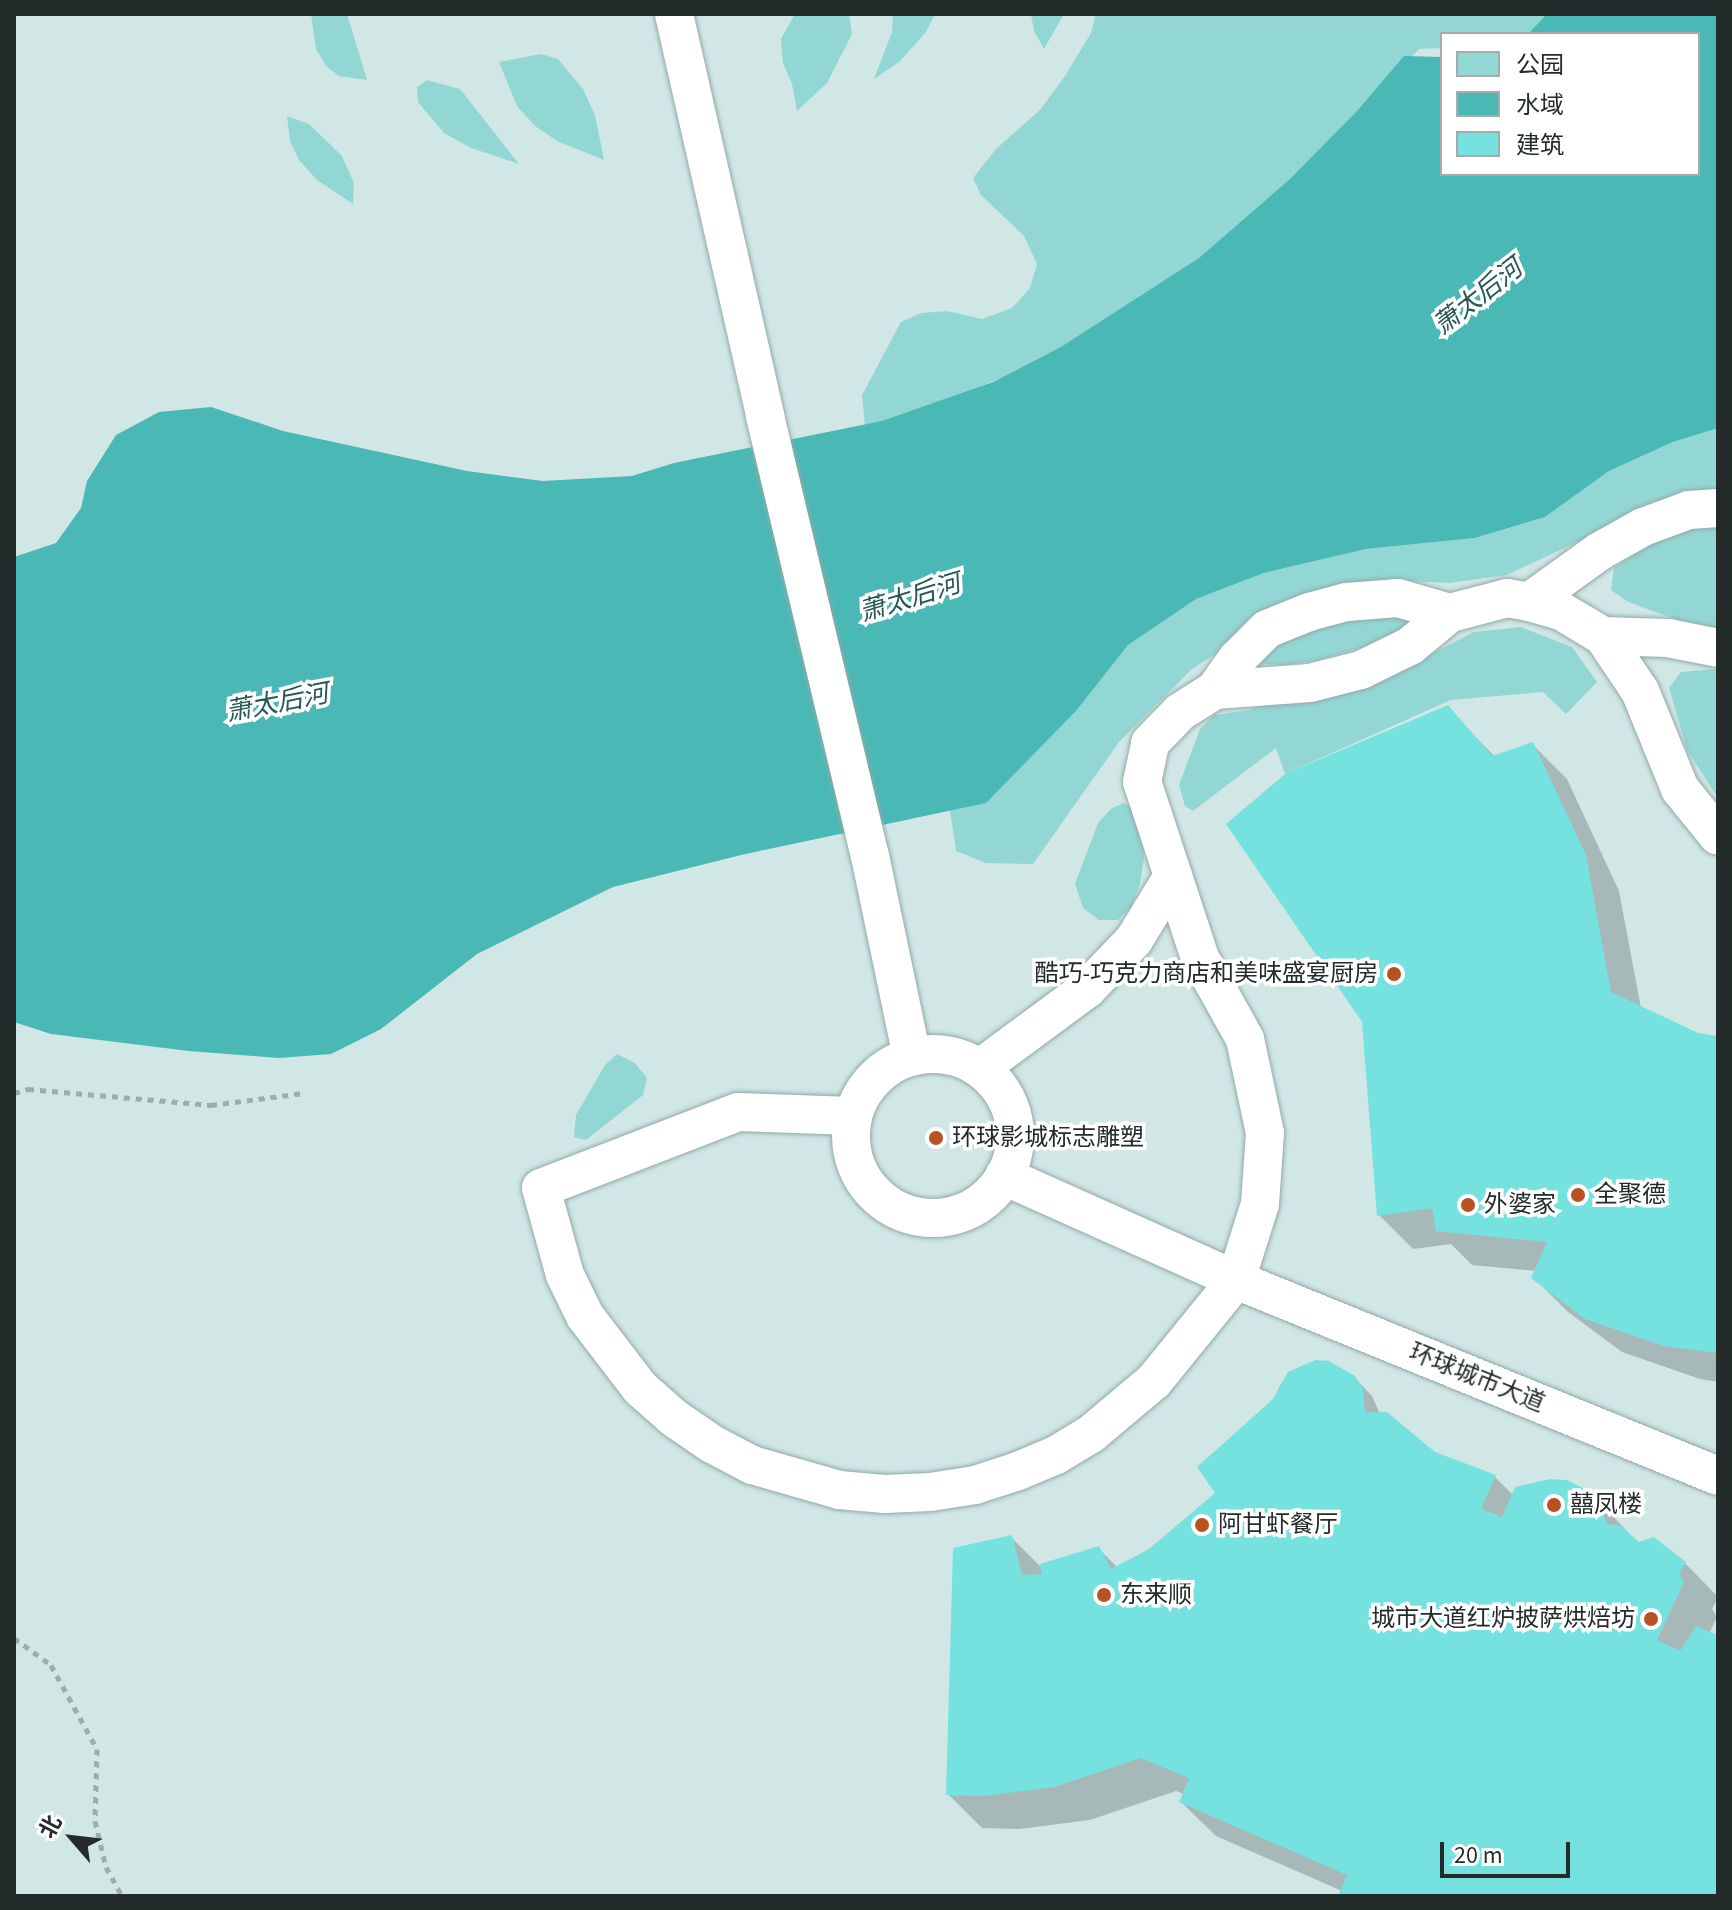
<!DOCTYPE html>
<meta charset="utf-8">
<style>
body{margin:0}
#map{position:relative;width:1732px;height:1910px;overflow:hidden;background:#d0e7e6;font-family:"Source Sans 3","Noto Sans SC",sans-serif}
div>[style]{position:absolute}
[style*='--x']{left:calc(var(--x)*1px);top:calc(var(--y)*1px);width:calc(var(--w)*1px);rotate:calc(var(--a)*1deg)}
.green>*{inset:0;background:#93d7d5}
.water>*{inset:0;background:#4ab9b6}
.shadow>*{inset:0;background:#0003}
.building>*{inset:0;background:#76e2df}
.path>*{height:5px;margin-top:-2.5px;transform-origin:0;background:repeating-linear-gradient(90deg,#9baead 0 6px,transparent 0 12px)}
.roads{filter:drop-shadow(0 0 2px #93a9a8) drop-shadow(0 0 2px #93a9a8)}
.pedestrian>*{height:38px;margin:-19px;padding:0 19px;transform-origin:19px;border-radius:19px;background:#fff}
.pedestrian>.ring{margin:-19px;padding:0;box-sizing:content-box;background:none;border:38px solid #fff;border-radius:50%}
.dots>*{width:22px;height:22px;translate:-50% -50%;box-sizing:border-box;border:4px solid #fff;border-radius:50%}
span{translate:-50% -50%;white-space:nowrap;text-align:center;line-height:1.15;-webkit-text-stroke:7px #fff;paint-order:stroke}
.poi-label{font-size:24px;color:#232c2b}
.right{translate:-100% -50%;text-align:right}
.left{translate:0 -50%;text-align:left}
.street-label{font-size:24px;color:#232c2b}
.water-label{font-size:26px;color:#275756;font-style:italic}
.frame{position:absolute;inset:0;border:16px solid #232c2b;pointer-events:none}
.legend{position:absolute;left:1440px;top:32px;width:260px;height:144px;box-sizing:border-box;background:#fff;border:2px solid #a7abaa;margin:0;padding:10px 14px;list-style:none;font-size:24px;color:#232c2b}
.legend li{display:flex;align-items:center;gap:16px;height:40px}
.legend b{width:40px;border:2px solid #a7abaa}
.north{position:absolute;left:32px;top:1798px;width:80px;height:80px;-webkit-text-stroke:6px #fff;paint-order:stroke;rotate:298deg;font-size:22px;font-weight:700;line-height:32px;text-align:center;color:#232c2b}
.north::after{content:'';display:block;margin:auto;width:28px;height:36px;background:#232c2b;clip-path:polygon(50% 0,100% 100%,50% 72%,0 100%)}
.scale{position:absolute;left:1440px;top:1842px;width:130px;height:36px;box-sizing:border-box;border:4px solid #232c2b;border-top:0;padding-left:10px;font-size:24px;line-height:28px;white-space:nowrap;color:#232c2b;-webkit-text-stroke:6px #fff;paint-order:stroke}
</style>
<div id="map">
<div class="green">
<div style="clip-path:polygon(311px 14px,347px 14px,367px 80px,339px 76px,326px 66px,316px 49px)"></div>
<div style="clip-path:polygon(795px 14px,849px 14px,852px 34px,827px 83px,797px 111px,792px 84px,783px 63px,781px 39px)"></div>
<div style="clip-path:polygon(893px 14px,935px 14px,926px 32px,899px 62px,874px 79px,892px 32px)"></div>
<div style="clip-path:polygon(1031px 14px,1064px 14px,1044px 49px,1034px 31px)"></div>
<div style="clip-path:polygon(1096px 14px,1555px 14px,1538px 34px,1442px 34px,1442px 48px,1419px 49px,1241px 235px,1046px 359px,938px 404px,865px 427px,862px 395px,901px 322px,921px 313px,947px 311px,982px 319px,1012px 308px,1030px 288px,1037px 264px,1024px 236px,981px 195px,973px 178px,996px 149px,1040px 110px,1065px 76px,1091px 33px)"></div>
<div style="clip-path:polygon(541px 54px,558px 59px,583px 89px,595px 115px,604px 160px,557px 141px,535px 126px,517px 106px,499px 62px)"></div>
<div style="clip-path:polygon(427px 80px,460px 89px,519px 164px,471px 148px,444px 133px,418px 102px,417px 87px)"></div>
<div style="clip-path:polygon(287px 116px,309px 124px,342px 156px,354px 183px,353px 204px,317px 180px,299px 160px,290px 141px)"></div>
<div style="clip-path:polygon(1718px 428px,1718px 491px,1618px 523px,1507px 575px,1450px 583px,1385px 580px,1329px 589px,1269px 607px,1232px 643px,1192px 669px,1119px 742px,1033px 864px,986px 863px,956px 851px,950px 810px,986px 802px,1076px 711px,1128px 644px,1196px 599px,1264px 573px,1366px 549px,1475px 538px,1545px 517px,1609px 471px,1673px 442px)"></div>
<div style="clip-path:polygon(1718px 523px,1718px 629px,1681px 621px,1628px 602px,1611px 590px,1614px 568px,1668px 532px)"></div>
<div style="clip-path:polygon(1375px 614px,1408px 618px,1414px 623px,1395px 638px,1318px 660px,1285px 665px,1264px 664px,1258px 660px,1261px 652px,1309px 627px)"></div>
<div style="clip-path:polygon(1521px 627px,1572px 647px,1597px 682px,1566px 714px,1543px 692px,1451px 700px,1285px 774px,1276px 748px,1193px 811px,1185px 806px,1179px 785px,1200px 729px,1214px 715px,1244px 711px,1402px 669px,1474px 632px)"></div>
<div style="clip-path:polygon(1718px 669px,1718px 798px,1687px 750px,1669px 688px,1681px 672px)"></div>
<div style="clip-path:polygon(1124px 803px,1140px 814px,1144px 858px,1140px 884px,1131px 907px,1118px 920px,1099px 920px,1083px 908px,1075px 884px,1098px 823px,1112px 808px)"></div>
<div style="clip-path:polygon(617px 1054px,635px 1063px,647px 1078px,643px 1095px,586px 1140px,574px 1137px,576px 1115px,605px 1065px)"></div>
</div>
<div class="water">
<div style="clip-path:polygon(1547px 14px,1718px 14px,1718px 428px,1673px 442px,1609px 471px,1545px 517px,1475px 538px,1366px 549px,1264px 573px,1196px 599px,1128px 645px,1076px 711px,986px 803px,741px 855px,613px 887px,477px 954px,381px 1029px,331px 1054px,279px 1058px,189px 1051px,51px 1034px,14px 1022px,14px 557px,56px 543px,81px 508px,87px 481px,116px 435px,159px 412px,211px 407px,283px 431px,467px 471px,543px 481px,632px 476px,674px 463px,882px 421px,993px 382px,1061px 347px,1199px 258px,1290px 179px,1358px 110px,1404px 56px,1442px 57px,1442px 174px,1698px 174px,1698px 34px,1528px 34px)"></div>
</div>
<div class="shadow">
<div style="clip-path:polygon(1447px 707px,1495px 757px,1532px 744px,1567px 779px,1619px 891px,1641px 1008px,1698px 1035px,1718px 1038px,1718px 1382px,1700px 1379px,1622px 1352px,1568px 1312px,1534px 1278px,1537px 1271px,1472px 1265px,1451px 1244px,1413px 1249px,1379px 1215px)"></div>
<div style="clip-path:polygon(1329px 1363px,1354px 1377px,1372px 1396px,1380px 1414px,1434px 1454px,1495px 1477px,1513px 1495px,1550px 1481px,1580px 1487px,1595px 1497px,1639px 1544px,1685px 1563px,1718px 1597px,1712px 1609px,1717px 1617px,1709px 1634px,1718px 1637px,1718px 1896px,1340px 1896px,1342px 1891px,1216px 1836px,1181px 1802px,1184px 1794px,1176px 1791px,1090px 1820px,1019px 1829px,982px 1828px,948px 1794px,1011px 1537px,1040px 1566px,1098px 1548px,1118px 1568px,1150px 1550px,1218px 1493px,1275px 1399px,1280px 1385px,1301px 1366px)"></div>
</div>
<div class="building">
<div style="clip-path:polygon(1448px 705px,1492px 756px,1533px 742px,1586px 855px,1611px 992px,1698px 1033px,1718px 1036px,1718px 1353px,1664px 1346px,1585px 1319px,1531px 1278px,1547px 1242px,1436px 1231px,1432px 1208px,1377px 1216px,1362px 1022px,1226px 824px,1285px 774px)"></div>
<div style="clip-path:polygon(1315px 1360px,1329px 1361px,1355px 1376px,1363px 1389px,1365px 1412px,1387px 1412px,1435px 1452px,1496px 1475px,1481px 1509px,1502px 1517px,1515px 1487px,1550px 1479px,1567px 1480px,1596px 1495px,1607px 1524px,1621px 1526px,1639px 1542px,1654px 1537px,1686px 1562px,1679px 1573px,1684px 1582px,1657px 1640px,1680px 1651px,1696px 1626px,1718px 1635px,1718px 1896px,1338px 1896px,1347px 1875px,1179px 1802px,1189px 1778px,1140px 1758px,1055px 1787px,983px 1796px,946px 1795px,953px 1548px,1012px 1535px,1022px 1575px,1042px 1574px,1040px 1564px,1099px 1546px,1111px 1569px,1149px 1549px,1215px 1493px,1197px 1467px,1273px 1399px,1288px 1372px)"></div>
</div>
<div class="path">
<div style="--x:14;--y:1093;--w:15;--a:-16"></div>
<div style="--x:28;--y:1089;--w:184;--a:5"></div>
<div style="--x:211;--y:1105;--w:93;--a:-7.4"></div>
<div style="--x:14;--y:1638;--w:46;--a:36.1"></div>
<div style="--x:51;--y:1665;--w:96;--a:61.3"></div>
<div style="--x:97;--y:1749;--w:72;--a:91.6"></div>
<div style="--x:95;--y:1821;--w:47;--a:76.6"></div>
<div style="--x:106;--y:1867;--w:33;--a:61"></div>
</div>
<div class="roads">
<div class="pedestrian">
<div style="--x:674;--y:14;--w:412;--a:77.2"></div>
<div style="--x:765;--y:416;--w:452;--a:76.6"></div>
<div style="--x:870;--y:856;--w:205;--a:78.2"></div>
<div style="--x:1529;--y:602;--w:87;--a:-35.7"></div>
<div style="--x:1600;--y:551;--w:49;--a:-29.2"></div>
<div style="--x:1643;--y:527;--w:49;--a:-20.3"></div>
<div style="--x:1689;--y:510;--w:29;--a:-4"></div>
<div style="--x:1603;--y:636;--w:65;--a:1.8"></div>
<div style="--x:1668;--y:638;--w:51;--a:11.3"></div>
<div style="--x:1215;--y:690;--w:38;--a:-55"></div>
<div style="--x:1237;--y:659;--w:42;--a:-45"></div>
<div style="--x:1267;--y:629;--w:45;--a:-22"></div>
<div style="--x:1309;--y:612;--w:39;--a:-15"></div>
<div style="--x:1347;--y:602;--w:51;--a:-4.5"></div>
<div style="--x:1398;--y:598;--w:54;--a:16.1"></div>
<div class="ring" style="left:851px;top:1054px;width:126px;height:126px"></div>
<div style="--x:980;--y:1068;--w:133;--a:-36.4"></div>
<div style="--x:1087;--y:989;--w:68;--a:-46.2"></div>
<div style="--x:1134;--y:940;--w:75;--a:-58.6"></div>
<div style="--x:853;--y:1116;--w:115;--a:-178"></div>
<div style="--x:738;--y:1112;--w:211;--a:158.9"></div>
<div style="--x:541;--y:1188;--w:90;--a:74.6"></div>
<div style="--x:565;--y:1275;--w:46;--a:64"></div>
<div style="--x:585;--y:1316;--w:91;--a:52.6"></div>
<div style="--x:640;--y:1388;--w:45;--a:41.4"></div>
<div style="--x:674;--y:1418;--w:46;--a:34.4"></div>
<div style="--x:712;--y:1444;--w:45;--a:27.7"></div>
<div style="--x:752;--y:1465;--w:91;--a:16"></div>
<div style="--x:839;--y:1490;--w:46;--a:5"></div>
<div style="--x:885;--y:1494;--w:45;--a:-2.5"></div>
<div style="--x:930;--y:1492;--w:46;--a:-8.8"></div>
<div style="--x:975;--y:1485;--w:45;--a:-18"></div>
<div style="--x:1018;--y:1471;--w:41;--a:-22.8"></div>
<div style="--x:1056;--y:1455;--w:41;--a:-31"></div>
<div style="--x:1091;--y:1434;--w:82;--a:-40.1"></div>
<div style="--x:1154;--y:1381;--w:130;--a:-50.9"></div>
<div style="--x:1236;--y:1280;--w:80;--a:-72.5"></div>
<div style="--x:1260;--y:1204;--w:71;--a:-86"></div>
<div style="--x:1265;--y:1133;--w:96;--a:-102"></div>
<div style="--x:1245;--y:1039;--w:93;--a:-119.1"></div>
<div style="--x:1200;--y:958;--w:185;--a:-108.2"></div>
<div style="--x:1142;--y:782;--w:40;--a:-78"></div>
<div style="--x:1150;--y:743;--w:43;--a:-45.9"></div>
<div style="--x:1180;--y:712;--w:41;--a:-32.2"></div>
<div style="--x:1215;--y:690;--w:95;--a:-4.2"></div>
<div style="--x:1310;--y:683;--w:53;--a:-14.3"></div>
<div style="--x:1361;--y:670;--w:55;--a:-26.1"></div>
<div style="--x:1410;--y:646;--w:52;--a:-39.5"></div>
<div style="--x:1450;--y:613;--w:59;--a:-14.7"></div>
<div style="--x:1507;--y:598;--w:22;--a:10"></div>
<div style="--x:1529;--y:602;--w:33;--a:16"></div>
<div style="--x:1561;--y:611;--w:49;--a:30.8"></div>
<div style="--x:1603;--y:636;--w:66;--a:56.1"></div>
<div style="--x:1640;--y:691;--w:106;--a:67.8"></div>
<div style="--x:1680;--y:789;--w:60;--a:51"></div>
<div style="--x:1004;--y:1176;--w:254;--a:24.1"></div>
<div style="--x:1236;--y:1280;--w:520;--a:22.13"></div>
</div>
</div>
<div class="dots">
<div style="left:1394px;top:974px;background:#b75223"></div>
<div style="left:936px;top:1138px;background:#b75223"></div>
<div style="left:1578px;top:1195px;background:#b75223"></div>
<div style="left:1468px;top:1205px;background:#b75223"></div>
<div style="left:1554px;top:1505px;background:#b75223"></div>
<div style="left:1202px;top:1525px;background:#b75223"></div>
<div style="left:1104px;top:1595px;background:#b75223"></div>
<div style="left:1651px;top:1619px;background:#b75223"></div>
</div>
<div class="poi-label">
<span class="right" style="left:1378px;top:974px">酷巧-巧克力商店和美味盛宴厨房</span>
<span class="left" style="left:952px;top:1138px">环球影城标志雕塑</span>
<span class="left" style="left:1594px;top:1195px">全聚德</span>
<span class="left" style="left:1484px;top:1205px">外婆家</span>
<span class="left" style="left:1570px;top:1505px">囍凤楼</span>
<span class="left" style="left:1218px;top:1525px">阿甘虾餐厅</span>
<span class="left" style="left:1120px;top:1595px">东来顺</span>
<span class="right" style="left:1635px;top:1619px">城市大道红炉披萨烘焙坊</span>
</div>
<div class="street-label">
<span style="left:1477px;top:1378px;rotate:22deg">环球城市大道</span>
</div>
<div class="water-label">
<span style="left:1478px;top:297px;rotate:-38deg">萧太后河</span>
<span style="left:910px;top:598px;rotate:-17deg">萧太后河</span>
<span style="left:277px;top:703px;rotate:-11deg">萧太后河</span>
</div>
<div class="frame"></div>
<ul class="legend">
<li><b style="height:22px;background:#93d7d5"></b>公园</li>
<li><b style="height:22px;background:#4ab9b6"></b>水域</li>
<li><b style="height:22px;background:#76e2df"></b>建筑</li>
</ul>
<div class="north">北</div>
<div class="scale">20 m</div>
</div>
